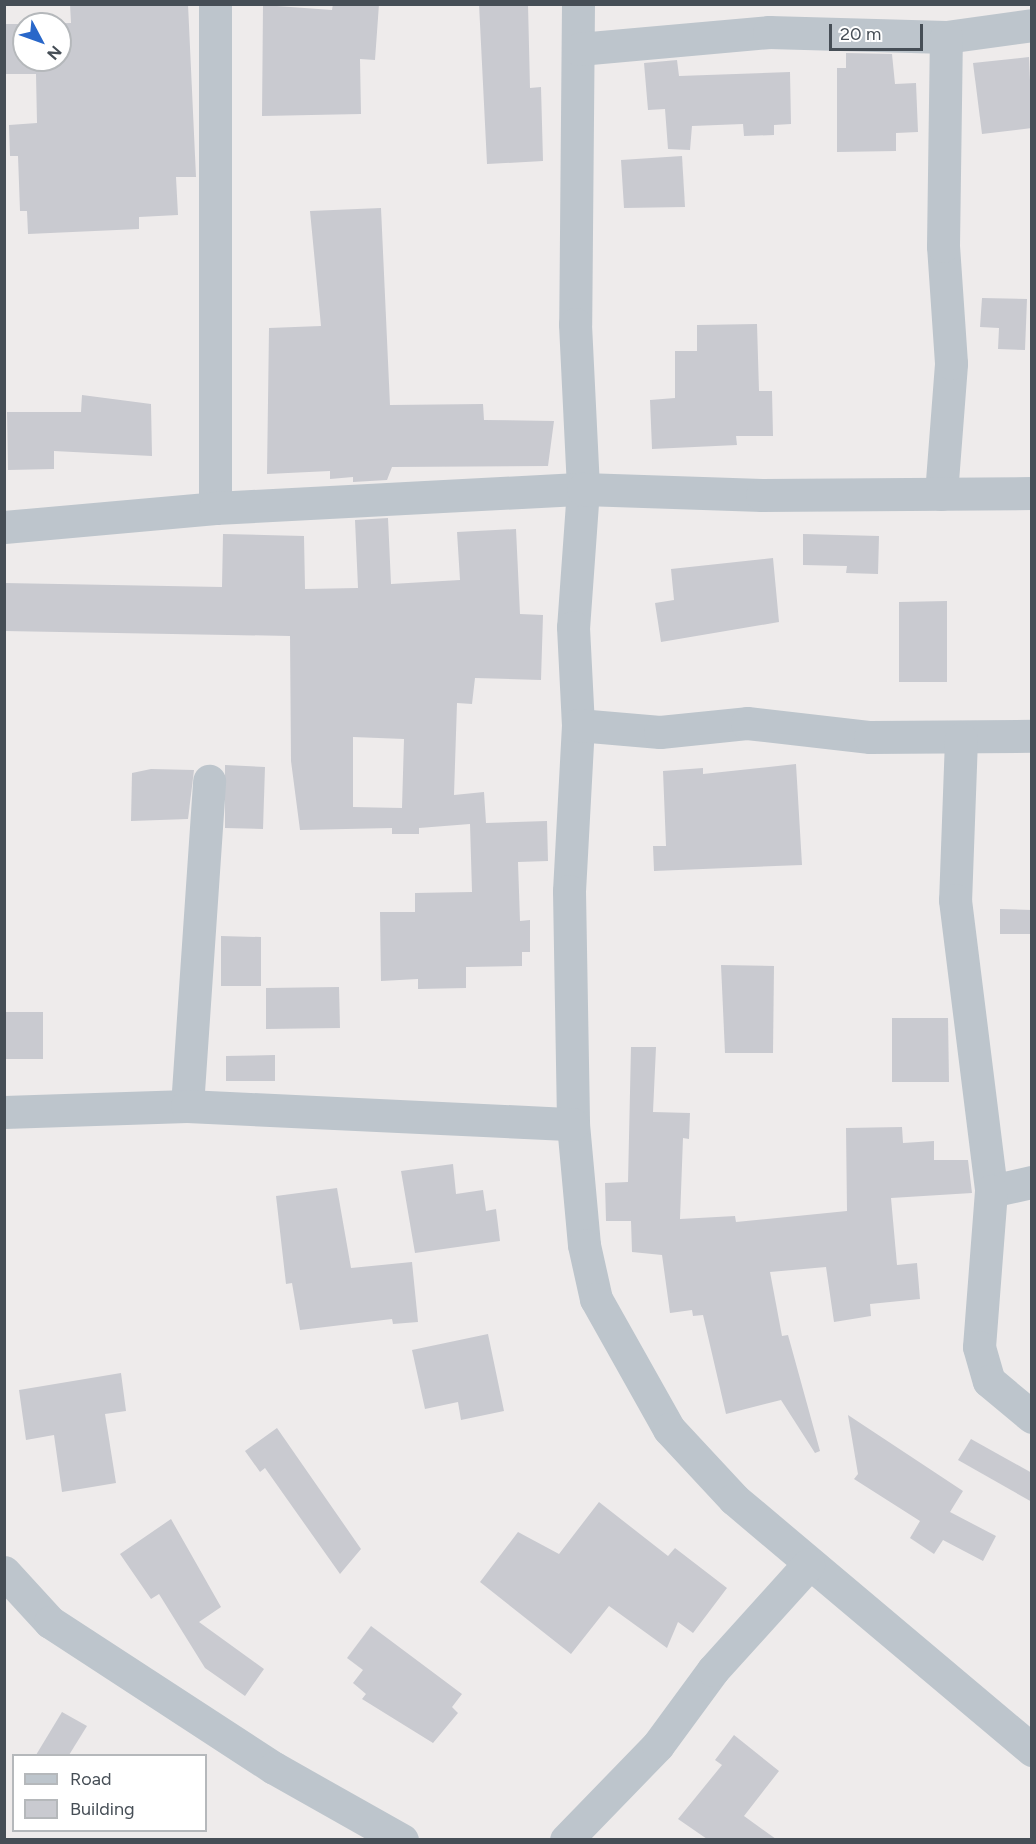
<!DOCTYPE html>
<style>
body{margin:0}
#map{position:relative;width:1036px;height:1844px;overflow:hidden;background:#eeebeb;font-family:Figtree,sans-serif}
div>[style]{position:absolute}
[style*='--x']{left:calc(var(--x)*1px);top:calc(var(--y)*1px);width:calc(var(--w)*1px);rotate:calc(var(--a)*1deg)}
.building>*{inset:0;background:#c9cad0}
.minor>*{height:33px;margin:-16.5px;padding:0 16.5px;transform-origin:16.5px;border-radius:16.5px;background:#bdc5cc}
span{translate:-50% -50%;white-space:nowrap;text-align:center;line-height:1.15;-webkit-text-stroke:5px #fff;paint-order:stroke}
.frame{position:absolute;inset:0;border:6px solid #464e56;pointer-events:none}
.legend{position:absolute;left:12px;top:1754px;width:195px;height:78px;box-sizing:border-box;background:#fff;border:2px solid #b5b8bb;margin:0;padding:8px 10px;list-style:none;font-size:18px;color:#464e56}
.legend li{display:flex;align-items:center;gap:12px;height:30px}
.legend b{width:30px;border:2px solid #b5b8bb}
.north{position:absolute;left:12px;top:12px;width:60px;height:60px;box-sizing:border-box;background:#fff;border:2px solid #b5b8bb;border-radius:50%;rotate:131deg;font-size:16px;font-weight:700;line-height:24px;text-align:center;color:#464e56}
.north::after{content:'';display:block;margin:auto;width:21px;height:27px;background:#2967c9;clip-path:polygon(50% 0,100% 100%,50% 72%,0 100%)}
.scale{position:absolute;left:829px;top:24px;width:94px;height:27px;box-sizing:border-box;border:3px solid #464e56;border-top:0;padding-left:8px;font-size:18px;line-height:21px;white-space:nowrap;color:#464e56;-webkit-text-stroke:4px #fff;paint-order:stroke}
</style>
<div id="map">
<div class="building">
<div style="clip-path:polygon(70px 4px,188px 4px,196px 177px,176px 177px,178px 215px,139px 217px,139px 229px,28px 234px,27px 211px,20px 211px,18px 156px,10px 156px,9px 125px,37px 123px,36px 74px,4px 74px,4px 24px,24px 24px,24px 60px,60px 60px,60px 24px,29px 24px,71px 23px)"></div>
<div style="clip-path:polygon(333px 4px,379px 4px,375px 60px,360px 59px,361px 114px,262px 116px,263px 5px,332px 10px)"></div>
<div style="clip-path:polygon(479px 4px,528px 4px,530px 88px,541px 87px,543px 161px,487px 164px)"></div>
<div style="clip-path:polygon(846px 53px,892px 54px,895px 84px,916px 83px,918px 132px,896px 133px,896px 151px,837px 152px,837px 68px,846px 68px)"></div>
<div style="clip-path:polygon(1029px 57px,1032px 128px,982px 134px,973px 63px)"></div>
<div style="clip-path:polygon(677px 60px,679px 76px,790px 72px,791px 124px,774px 125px,774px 135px,744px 136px,743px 124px,692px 126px,690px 150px,668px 149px,665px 109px,648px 110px,644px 63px)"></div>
<div style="clip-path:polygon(682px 156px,685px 207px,624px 208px,621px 160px)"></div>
<div style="clip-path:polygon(381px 208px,390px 405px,483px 404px,484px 420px,554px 421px,548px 466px,392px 467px,387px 480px,353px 482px,353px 477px,330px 479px,330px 471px,267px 474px,269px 328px,321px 326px,310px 211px)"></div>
<div style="clip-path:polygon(982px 298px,1027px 299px,1025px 350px,998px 349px,999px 328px,980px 327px)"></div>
<div style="clip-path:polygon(757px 324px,759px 391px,772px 391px,773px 436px,736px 436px,737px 445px,652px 449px,650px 400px,675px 398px,675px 351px,697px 351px,697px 325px)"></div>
<div style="clip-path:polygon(82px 395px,151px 404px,152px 456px,54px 451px,54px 469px,8px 470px,7px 412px,81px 412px)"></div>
<div style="clip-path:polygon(evenodd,388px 518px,391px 584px,460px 580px,457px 532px,516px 529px,520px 614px,543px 615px,541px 680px,475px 678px,472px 704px,457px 703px,454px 795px,484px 792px,486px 823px,547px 821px,548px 861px,518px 862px,520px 921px,530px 920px,530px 952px,522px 952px,522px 966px,466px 967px,466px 988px,418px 989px,418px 979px,381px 981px,380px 912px,415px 912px,415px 893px,472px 892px,470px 824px,419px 828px,419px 834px,392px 834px,392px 828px,300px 830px,291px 761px,290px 636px,4px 631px,4px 583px,222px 587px,223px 534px,304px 536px,305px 589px,358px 588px,355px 520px,388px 518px,353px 737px,404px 739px,402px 808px,353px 807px,353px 737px)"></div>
<div style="clip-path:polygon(803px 534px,879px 536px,878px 574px,846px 573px,847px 566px,803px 565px)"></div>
<div style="clip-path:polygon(773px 558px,779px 622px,661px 642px,655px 603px,674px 600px,671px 569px)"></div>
<div style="clip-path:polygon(947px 601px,947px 682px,899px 682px,899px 602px)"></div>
<div style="clip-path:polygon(796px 764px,802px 865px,654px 871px,653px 846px,666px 846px,663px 771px,703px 768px,703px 774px)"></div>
<div style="clip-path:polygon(225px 765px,265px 767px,263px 829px,225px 828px)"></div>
<div style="clip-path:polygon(151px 769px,194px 770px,188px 819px,131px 821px,132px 773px)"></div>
<div style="clip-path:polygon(1000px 909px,1032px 910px,1032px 934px,1000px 934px)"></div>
<div style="clip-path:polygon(221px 936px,261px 937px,261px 986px,221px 986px)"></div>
<div style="clip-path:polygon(721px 965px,774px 966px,773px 1053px,725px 1053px)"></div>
<div style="clip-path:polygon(339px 987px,340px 1028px,266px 1029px,266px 988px)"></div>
<div style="clip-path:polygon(4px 1012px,43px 1012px,43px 1059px,4px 1059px)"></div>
<div style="clip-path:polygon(892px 1018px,948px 1018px,949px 1082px,892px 1082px)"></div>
<div style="clip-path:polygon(631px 1047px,656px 1047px,653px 1112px,690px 1113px,689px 1139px,683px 1138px,680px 1219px,735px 1216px,736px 1222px,847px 1211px,846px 1128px,902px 1127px,903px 1143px,934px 1141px,934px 1160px,968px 1160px,972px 1193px,891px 1198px,897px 1265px,917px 1263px,920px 1299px,870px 1304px,871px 1316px,834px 1322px,826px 1267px,770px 1272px,782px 1336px,788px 1335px,820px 1451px,815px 1453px,781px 1400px,726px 1414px,703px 1315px,693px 1316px,692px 1310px,670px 1313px,662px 1255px,632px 1252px,631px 1221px,606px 1221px,605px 1183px,628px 1182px)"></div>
<div style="clip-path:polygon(275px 1055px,275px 1081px,226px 1081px,226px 1056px)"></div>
<div style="clip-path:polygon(453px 1164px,456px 1194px,483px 1190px,486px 1211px,496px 1209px,500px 1241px,415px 1253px,401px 1171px)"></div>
<div style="clip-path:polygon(337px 1188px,351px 1268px,412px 1262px,418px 1322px,393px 1324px,392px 1319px,300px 1330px,292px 1283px,286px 1284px,276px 1196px)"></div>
<div style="clip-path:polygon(488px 1334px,504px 1411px,461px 1420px,458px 1402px,425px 1409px,412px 1350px)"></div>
<div style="clip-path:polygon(121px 1373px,126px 1411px,105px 1414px,116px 1483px,62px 1492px,54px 1435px,26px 1440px,19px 1390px)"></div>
<div style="clip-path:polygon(848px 1415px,963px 1491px,950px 1512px,996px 1536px,983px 1561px,943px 1540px,934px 1554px,910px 1538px,920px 1521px,854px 1479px,858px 1474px)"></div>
<div style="clip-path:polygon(277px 1428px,361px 1549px,340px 1574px,265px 1468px,260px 1472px,245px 1451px)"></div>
<div style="clip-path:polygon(971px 1439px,1032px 1473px,1032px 1502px,958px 1460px)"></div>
<div style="clip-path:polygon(599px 1502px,668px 1556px,675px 1548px,727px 1588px,693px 1633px,678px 1622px,667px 1648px,609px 1606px,571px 1654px,480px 1582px,518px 1532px,559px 1554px)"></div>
<div style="clip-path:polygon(171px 1519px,221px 1607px,199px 1622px,264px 1669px,245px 1696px,205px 1668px,159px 1594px,151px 1599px,120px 1554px)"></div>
<div style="clip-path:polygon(371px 1626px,462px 1694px,452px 1707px,458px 1713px,433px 1743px,362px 1699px,366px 1694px,353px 1683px,363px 1670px,347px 1658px)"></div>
<div style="clip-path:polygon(62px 1712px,87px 1726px,69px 1755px,36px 1755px)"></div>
<div style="clip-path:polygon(734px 1735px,779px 1771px,744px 1816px,776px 1839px,707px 1839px,678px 1819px,722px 1765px,715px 1760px)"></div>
</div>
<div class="minor">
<div style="--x:578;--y:4;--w:320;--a:90.5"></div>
<div style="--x:575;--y:324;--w:165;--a:87.2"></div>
<div style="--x:583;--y:489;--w:138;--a:94.1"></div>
<div style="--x:573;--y:627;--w:98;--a:87.1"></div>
<div style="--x:578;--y:725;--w:166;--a:93.1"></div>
<div style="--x:569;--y:891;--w:233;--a:89"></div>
<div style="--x:573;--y:1124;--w:121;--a:84.8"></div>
<div style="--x:584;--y:1245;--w:55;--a:77.5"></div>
<div style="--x:596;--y:1299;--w:149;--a:60.7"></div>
<div style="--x:669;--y:1429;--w:96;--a:47.1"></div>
<div style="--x:734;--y:1499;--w:390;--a:40.1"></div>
<div style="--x:579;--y:49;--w:191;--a:-5.1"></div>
<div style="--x:769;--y:32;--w:177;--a:1.6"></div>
<div style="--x:946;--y:37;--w:87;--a:-7.9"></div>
<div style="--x:941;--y:494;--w:131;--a:-85.6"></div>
<div style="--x:951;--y:363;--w:117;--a:-93.9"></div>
<div style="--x:943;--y:246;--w:209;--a:-89.2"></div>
<div style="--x:215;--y:508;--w:504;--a:-90"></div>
<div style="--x:4;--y:527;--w:212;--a:-5.1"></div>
<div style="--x:215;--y:508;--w:368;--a:-3"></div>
<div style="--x:583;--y:489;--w:179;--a:1.9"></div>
<div style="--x:762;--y:495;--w:270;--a:-0.4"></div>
<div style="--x:578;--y:725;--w:82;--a:4.9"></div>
<div style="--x:660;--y:732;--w:87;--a:-5.9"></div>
<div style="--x:747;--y:723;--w:124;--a:6.5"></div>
<div style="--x:870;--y:737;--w:162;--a:-0.4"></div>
<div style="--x:961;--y:739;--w:161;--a:92.1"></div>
<div style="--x:955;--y:900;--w:293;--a:82.9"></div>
<div style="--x:991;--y:1191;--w:42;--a:-12.4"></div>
<div style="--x:187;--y:1106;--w:326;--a:-86.1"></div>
<div style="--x:4;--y:1112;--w:183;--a:-1.9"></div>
<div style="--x:187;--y:1106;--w:386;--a:2.7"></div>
<div style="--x:991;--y:1191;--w:156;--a:94.4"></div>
<div style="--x:979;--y:1347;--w:35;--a:74"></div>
<div style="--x:989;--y:1381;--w:56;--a:39.9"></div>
<div style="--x:4;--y:1572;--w:68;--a:47.4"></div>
<div style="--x:50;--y:1622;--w:267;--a:33.1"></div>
<div style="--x:274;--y:1768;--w:147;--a:29.4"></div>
<div style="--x:566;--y:1840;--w:132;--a:-45.9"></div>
<div style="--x:658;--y:1745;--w:93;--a:-53.7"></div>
<div style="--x:713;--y:1670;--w:142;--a:-47.9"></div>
</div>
<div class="frame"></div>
<ul class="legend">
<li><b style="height:8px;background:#bdc5cc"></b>Road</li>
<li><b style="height:16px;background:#c9cad0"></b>Building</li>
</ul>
<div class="north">N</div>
<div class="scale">20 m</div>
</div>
